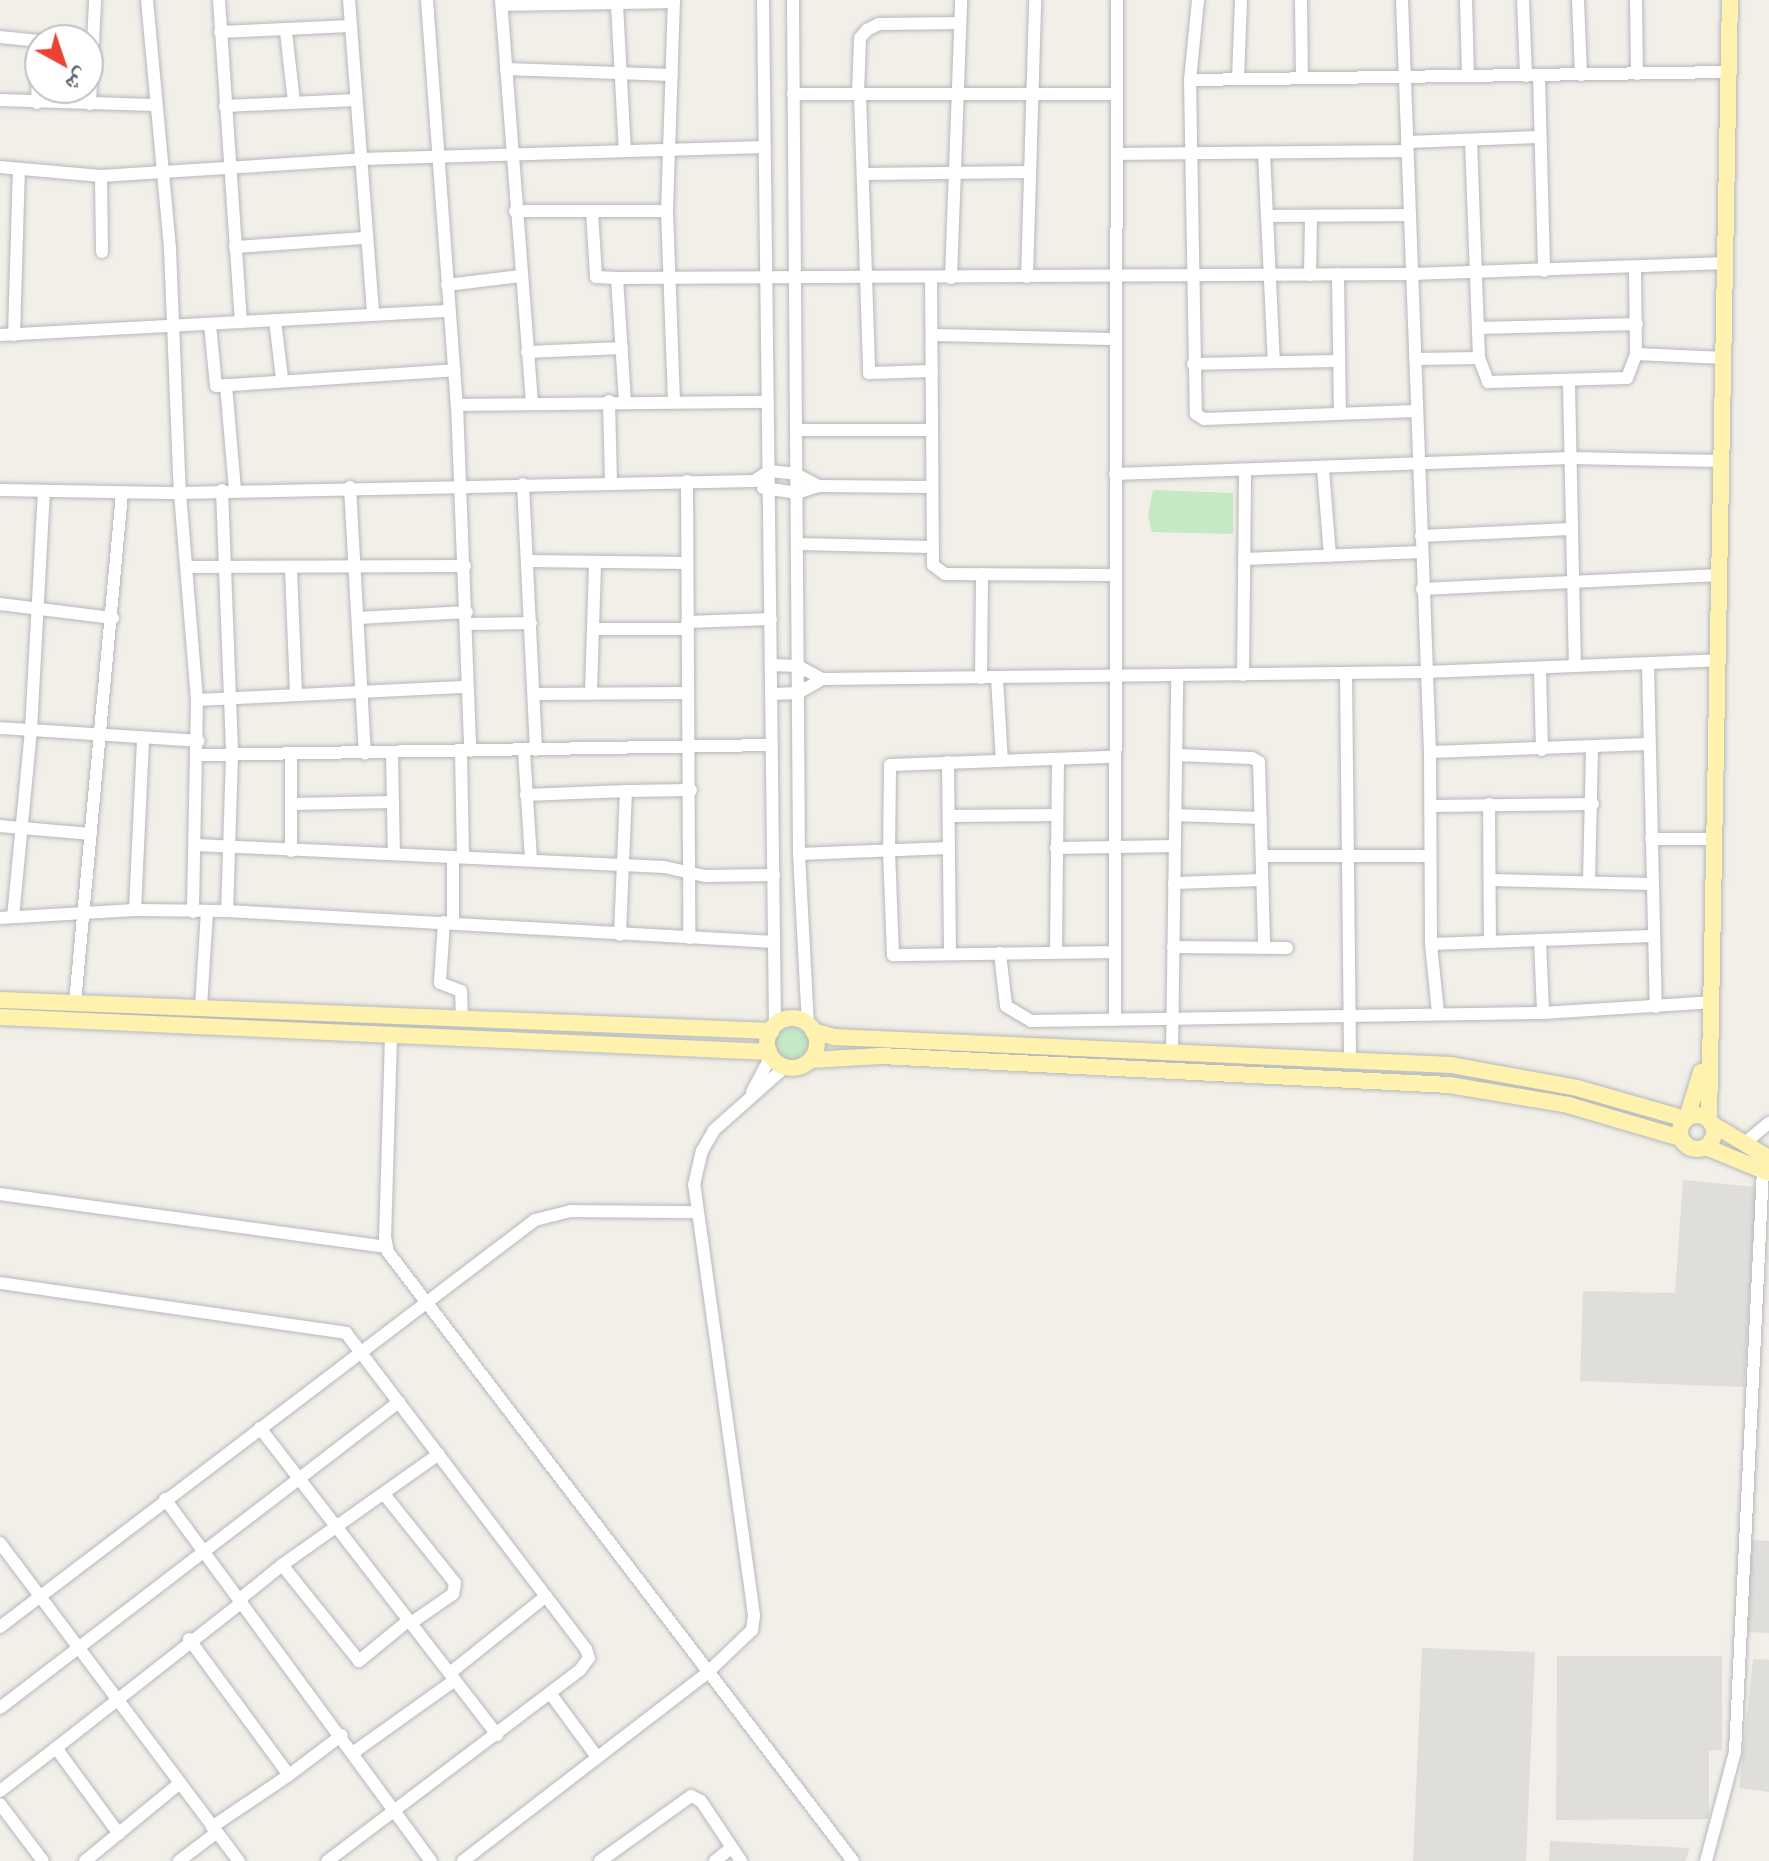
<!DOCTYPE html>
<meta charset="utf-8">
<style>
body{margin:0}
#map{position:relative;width:1769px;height:1861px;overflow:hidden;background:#f1efe8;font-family:"Asap Condensed","Noto Naskh Arabic",sans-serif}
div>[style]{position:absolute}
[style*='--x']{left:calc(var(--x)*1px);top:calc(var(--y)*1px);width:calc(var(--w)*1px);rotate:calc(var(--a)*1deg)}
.industrial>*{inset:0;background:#e0deda}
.green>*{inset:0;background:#c5e8c5}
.round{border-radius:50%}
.roads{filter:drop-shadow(0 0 2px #b5b8bc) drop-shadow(0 0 2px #b5b8bc)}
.minor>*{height:12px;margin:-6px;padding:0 6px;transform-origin:6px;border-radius:6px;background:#fff}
.major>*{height:16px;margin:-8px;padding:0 8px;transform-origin:8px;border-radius:8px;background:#fff2af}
.major>.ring{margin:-8px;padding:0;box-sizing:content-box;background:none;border:16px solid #fff2af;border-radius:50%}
span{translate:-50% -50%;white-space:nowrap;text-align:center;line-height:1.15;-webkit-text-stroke:7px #fff;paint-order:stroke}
.north{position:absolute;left:24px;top:24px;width:80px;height:80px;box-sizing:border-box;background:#fff;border:2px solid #bfc1c3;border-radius:50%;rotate:140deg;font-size:22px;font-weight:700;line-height:32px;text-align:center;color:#5f6368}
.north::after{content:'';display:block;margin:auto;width:28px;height:36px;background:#ea4335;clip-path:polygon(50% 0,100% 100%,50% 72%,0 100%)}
</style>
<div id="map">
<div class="industrial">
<div style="clip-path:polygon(1683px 1180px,1756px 1187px,1744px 1387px,1580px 1381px,1583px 1291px,1675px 1293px)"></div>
<div style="clip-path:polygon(1751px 1540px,1769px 1541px,1769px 1633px,1748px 1632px)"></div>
<div style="clip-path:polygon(1422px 1648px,1535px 1652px,1526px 1861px,1413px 1861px)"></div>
<div style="clip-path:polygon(1557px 1656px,1722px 1656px,1722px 1750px,1709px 1751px,1709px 1819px,1556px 1820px)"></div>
<div style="clip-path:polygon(1753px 1659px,1769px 1660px,1769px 1792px,1739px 1788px)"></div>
<div style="clip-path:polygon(1550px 1841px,1690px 1848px,1685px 1861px,1549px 1861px)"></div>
</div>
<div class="green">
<div style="clip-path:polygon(1153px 490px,1233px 493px,1233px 534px,1152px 532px,1148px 515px)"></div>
<div class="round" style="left:773px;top:1028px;width:38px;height:38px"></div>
</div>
<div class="roads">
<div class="minor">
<div style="--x:147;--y:0;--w:250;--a:84.7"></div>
<div style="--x:170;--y:249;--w:244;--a:87.7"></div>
<div style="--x:180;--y:493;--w:208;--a:85.3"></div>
<div style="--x:197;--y:700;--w:212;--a:91.1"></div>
<div style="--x:219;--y:0;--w:323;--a:86.1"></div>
<div style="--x:349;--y:0;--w:315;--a:85.6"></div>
<div style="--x:427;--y:0;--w:406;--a:85.8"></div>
<div style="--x:457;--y:405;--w:346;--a:87.8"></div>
<div style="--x:501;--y:0;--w:402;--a:85.6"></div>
<div style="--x:674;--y:0;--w:211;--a:91.9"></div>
<div style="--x:667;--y:211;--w:189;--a:87.9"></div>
<div style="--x:763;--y:0;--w:1026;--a:89.33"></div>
<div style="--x:793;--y:0;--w:854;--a:89.6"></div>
<div style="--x:799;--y:854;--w:170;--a:87"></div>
<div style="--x:1198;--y:0;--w:80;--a:95.7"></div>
<div style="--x:1190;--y:80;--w:334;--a:89"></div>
<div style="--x:1196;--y:414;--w:9;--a:32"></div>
<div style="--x:1204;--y:419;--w:212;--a:-2.2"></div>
<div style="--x:1301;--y:0;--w:78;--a:89.3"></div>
<div style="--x:1402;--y:0;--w:753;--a:87.87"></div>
<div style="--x:1430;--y:752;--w:192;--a:89.7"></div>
<div style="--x:1431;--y:944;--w:69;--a:84.2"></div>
<div style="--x:1466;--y:0;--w:76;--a:88.5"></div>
<div style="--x:1523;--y:0;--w:76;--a:87.7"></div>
<div style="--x:1578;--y:0;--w:75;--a:87.7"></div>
<div style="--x:1636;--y:0;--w:74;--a:89.2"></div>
<div style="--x:502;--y:5;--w:172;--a:-1"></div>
<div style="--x:617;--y:5;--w:146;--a:86.9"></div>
<div style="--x:220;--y:32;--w:130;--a:-2.6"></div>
<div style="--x:286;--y:32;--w:70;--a:83.5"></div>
<div style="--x:0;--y:37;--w:40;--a:5.7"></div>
<div style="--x:506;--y:69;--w:166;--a:2.1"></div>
<div style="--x:1539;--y:76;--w:195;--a:88.5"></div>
<div style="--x:1238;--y:79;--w:79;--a:-87.8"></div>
<div style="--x:1190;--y:80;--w:539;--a:-0.85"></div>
<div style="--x:793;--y:94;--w:324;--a:0"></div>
<div style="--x:858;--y:95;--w:57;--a:-88"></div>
<div style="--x:860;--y:38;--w:11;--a:-49"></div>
<div style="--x:867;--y:30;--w:13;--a:-27"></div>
<div style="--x:879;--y:24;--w:81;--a:-0.7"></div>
<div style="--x:860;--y:95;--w:278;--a:88.1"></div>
<div style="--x:869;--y:373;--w:63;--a:-1.8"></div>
<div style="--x:0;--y:100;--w:153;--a:1.9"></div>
<div style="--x:37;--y:103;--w:62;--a:-88.2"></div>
<div style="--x:90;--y:104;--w:104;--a:-87.2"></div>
<div style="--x:225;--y:106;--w:131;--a:-2.6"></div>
<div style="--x:1471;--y:140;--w:218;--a:87.9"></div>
<div style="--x:1479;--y:358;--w:26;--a:69"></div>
<div style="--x:1488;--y:382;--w:139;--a:-1.6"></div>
<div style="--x:1627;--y:378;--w:26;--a:-69"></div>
<div style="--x:1636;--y:354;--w:85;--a:-90.7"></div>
<div style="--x:1407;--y:142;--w:131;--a:-2.2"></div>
<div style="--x:1264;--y:153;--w:209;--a:87.3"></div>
<div style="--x:1117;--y:154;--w:290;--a:-0.6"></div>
<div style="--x:0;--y:167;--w:101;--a:5.1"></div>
<div style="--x:101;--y:176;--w:261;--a:-3.7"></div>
<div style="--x:361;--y:159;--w:404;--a:-1.7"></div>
<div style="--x:864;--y:174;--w:163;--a:-0.7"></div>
<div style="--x:101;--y:176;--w:76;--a:89.2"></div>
<div style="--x:515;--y:211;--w:152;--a:0"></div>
<div style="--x:592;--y:211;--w:66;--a:86.5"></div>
<div style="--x:596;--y:277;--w:21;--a:3"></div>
<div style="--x:617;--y:278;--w:795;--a:-0.29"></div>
<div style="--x:1412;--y:274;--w:314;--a:-2"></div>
<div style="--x:1267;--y:216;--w:143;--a:-0.4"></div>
<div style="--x:235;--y:247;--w:130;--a:-4"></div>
<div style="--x:1338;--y:274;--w:139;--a:89.2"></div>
<div style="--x:1310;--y:275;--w:59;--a:-89"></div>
<div style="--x:1027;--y:277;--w:277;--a:-88.3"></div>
<div style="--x:617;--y:278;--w:123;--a:86.3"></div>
<div style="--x:931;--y:278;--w:287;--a:89.6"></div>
<div style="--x:933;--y:565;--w:15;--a:37"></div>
<div style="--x:945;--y:574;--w:168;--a:0.3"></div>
<div style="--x:951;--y:278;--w:278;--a:-87.9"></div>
<div style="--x:447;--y:285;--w:74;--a:-7"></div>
<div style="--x:275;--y:320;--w:59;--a:83.2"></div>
<div style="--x:210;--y:325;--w:61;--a:84.4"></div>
<div style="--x:216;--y:386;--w:239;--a:-3.8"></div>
<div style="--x:1478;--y:328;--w:159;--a:-1.4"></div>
<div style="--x:0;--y:335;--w:450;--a:-3.1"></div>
<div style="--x:14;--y:335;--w:166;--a:-88.3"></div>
<div style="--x:932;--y:335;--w:183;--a:1.3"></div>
<div style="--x:527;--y:352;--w:95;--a:-2.4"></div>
<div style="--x:1636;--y:354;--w:88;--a:2.6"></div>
<div style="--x:1415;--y:359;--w:64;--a:-0.9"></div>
<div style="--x:1193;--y:364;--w:146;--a:-1.2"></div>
<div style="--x:1569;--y:384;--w:282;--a:88.8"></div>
<div style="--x:226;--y:385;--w:104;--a:85.1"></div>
<div style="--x:609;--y:401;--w:81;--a:88.6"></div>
<div style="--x:457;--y:405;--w:311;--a:-0.6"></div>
<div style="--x:796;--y:430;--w:135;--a:0"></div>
<div style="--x:1323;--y:469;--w:87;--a:85.4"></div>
<div style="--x:1115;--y:474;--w:455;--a:-2"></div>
<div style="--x:1570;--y:458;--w:152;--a:1.1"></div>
<div style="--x:687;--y:481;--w:457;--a:89.7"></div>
<div style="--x:523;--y:484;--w:266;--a:87.2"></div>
<div style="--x:350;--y:487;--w:267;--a:86.8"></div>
<div style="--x:763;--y:488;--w:34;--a:8"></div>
<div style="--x:797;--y:493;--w:23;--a:-18"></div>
<div style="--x:819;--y:486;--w:113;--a:0.5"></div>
<div style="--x:0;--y:490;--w:180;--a:1"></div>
<div style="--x:180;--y:493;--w:574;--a:-1.2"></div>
<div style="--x:754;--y:481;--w:18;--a:-34"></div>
<div style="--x:769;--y:471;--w:27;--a:6"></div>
<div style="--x:796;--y:474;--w:26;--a:28"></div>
<div style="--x:222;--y:490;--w:265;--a:87.8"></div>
<div style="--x:232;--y:755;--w:156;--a:91.8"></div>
<div style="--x:1421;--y:536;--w:150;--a:-2.7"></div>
<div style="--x:797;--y:544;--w:134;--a:1.3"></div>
<div style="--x:1244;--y:559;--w:177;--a:-2.3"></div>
<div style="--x:529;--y:561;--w:158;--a:0.7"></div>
<div style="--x:187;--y:567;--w:278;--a:-0.2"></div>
<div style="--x:291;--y:569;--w:125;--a:87.7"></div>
<div style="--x:1422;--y:589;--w:298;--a:-2.7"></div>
<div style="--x:0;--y:604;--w:114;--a:7.1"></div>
<div style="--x:358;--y:618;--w:109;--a:-3.2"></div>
<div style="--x:687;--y:622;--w:84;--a:-2"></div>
<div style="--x:467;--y:624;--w:64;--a:-0.9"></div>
<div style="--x:594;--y:629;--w:93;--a:0"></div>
<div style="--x:1648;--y:664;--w:343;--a:88.7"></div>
<div style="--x:771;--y:665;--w:27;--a:2"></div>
<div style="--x:798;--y:666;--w:27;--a:28"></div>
<div style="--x:822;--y:679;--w:604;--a:-0.66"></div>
<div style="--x:1426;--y:672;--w:293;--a:-2.3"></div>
<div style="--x:1540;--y:668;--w:82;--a:88.6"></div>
<div style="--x:1346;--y:673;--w:388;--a:89.4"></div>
<div style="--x:1243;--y:675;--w:204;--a:-89.4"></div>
<div style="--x:981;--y:678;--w:104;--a:-89.4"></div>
<div style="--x:997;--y:678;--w:83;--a:86.6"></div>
<div style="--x:591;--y:692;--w:129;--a:-88.2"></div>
<div style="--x:536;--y:694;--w:152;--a:-0.4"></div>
<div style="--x:771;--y:694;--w:27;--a:-2"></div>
<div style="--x:798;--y:693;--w:28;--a:-30"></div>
<div style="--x:197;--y:700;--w:270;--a:-2.8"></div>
<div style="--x:0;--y:728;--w:199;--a:3.7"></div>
<div style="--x:524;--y:751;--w:109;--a:86.3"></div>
<div style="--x:461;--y:752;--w:105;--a:88.9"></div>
<div style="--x:1430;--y:752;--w:219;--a:-2.1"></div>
<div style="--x:392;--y:754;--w:100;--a:88.9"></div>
<div style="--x:198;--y:755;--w:574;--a:-1"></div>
<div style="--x:291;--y:755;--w:96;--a:90"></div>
<div style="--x:1176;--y:755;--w:76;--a:2.3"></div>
<div style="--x:1252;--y:758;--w:8;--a:30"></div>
<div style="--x:1259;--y:762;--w:184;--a:88.4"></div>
<div style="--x:948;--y:762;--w:192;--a:89.4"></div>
<div style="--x:626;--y:791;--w:65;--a:-0.9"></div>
<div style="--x:526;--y:795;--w:100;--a:-2.3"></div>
<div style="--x:626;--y:791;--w:144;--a:92.4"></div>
<div style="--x:292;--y:804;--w:100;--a:-1.1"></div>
<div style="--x:1489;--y:804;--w:137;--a:89.6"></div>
<div style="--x:1431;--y:806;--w:162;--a:-0.7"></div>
<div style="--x:1175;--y:815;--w:86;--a:2"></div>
<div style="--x:949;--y:816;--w:107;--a:-0.5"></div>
<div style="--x:0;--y:826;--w:91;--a:5"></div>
<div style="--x:1651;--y:839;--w:64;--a:0"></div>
<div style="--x:196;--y:845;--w:469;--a:2.7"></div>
<div style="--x:664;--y:867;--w:42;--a:12.4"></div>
<div style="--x:705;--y:876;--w:69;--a:-0.8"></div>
<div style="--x:1056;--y:848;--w:119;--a:-1"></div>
<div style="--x:799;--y:854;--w:150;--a:-2.3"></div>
<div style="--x:1262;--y:856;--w:168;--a:0"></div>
<div style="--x:453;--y:858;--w:65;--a:90"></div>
<div style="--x:1490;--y:880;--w:161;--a:1.4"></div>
<div style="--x:1589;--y:881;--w:134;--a:-88.7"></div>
<div style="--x:1174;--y:883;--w:88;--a:-2"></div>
<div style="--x:135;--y:910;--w:172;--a:-87.3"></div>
<div style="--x:13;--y:917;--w:188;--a:-84.5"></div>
<div style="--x:31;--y:730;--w:238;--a:-86.9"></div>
<div style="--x:0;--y:918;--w:135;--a:-3.4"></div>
<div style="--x:135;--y:910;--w:92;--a:0.6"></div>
<div style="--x:227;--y:911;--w:548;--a:3.24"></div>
<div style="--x:444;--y:922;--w:61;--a:93.8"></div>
<div style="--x:440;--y:983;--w:22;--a:21"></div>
<div style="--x:461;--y:991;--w:28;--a:88"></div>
<div style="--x:1540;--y:940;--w:73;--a:87.6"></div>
<div style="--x:1431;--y:944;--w:221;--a:-2.1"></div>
<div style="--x:1173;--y:947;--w:114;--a:0.5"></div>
<div style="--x:1056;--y:951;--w:190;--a:-89.4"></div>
<div style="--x:1112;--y:952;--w:219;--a:179.2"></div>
<div style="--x:893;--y:955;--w:103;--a:-92.2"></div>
<div style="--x:889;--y:852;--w:87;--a:-89.3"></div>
<div style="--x:890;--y:765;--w:223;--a:-2.1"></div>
<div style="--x:1000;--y:953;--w:53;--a:83.5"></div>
<div style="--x:1006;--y:1006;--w:29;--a:31"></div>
<div style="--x:1031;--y:1021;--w:512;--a:-0.9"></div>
<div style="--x:1543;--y:1013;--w:168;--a:-3.7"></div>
<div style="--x:75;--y:1003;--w:512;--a:-84.73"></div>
<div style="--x:201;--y:1007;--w:96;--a:-86.4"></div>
<div style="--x:1115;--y:1020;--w:1020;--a:-89.89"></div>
<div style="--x:391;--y:1037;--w:200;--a:91.7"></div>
<div style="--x:385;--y:1237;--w:15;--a:79"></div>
<div style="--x:388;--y:1252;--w:766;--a:52.64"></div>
<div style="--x:1172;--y:1053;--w:378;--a:-89.2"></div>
<div style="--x:752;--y:1092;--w:41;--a:-62.2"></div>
<div style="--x:1746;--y:1142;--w:30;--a:-40"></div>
<div style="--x:0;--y:1194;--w:390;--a:7.8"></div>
<div style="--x:0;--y:1283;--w:350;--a:8.2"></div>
<div style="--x:346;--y:1333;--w:397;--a:52.8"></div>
<div style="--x:586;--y:1649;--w:9;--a:72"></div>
<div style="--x:589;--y:1658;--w:15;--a:127"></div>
<div style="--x:580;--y:1670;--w:317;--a:142.9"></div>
<div style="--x:260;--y:1428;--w:388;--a:52.3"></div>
<div style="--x:384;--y:1494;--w:114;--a:51.4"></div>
<div style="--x:455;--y:1583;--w:11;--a:100"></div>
<div style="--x:453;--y:1594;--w:51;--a:145.4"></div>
<div style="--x:165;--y:1499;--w:449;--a:53.7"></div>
<div style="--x:0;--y:1543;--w:398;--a:53.1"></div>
<div style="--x:240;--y:1599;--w:54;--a:-39"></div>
<div style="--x:409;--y:1620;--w:65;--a:140.6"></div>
<div style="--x:359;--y:1661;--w:123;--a:-128.7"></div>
<div style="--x:282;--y:1565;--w:192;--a:-35.3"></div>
<div style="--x:0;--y:1627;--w:672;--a:-37.26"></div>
<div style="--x:535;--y:1220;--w:37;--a:-14"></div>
<div style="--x:571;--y:1211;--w:126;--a:0.5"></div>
<div style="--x:189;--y:1639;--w:169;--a:53.7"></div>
<div style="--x:289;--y:1775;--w:93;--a:146"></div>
<div style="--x:450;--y:1673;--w:123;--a:-38.7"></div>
<div style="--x:550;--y:1693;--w:79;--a:53.7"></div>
<div style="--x:0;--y:1708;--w:503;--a:-37.49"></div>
<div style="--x:354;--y:1752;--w:124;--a:-35.5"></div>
<div style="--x:289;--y:1775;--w:66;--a:-37"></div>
<div style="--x:0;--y:1791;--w:71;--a:-37.5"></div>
<div style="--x:0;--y:1804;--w:71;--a:53"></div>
<div style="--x:119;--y:1834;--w:107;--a:-126.2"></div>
<div style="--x:56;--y:1748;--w:236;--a:-38.1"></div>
<div style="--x:85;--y:1861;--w:123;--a:-39.4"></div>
<div style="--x:179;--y:1861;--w:46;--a:-37.1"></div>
<div style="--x:463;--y:1861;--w:309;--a:-37.6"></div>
<div style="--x:708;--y:1672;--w:61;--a:-43.7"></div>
<div style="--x:752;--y:1630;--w:15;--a:-82"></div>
<div style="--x:754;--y:1615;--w:434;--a:-97.9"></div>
<div style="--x:694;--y:1185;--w:35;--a:-77"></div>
<div style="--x:702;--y:1151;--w:24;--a:-60"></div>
<div style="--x:714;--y:1130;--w:95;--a:-41.6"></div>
<div style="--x:600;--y:1861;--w:112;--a:-35.5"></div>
<div style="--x:691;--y:1796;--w:11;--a:27"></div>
<div style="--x:701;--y:1801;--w:72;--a:56.3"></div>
<div style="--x:715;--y:1861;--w:21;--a:-39"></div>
<div style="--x:1706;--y:1861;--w:113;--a:-75.1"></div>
<div style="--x:1735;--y:1752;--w:583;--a:-87.25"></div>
</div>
<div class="major">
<div style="--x:0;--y:1000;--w:772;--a:2.3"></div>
<div style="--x:0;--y:1017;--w:770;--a:2.61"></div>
<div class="ring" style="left:767px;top:1018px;width:34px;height:34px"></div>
<div style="--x:813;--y:1031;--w:22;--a:16"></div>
<div style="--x:834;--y:1037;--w:618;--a:2.6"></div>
<div style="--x:1451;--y:1065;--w:128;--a:10.3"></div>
<div style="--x:1577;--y:1088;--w:113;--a:15.9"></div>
<div style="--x:811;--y:1060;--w:70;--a:-3.3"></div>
<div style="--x:881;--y:1056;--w:569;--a:2.92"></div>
<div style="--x:1449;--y:1085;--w:121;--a:9.5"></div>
<div style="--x:1568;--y:1105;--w:117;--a:16.4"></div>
<div class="ring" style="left:1680px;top:1115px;width:18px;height:18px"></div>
<div style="--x:1687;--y:1118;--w:48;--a:-73.1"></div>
<div style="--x:1709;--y:1120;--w:1120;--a:-88.93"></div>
<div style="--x:1712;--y:1124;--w:66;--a:30.8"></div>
<div style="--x:1706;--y:1147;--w:68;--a:22.4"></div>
</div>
</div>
<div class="north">ش</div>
</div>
